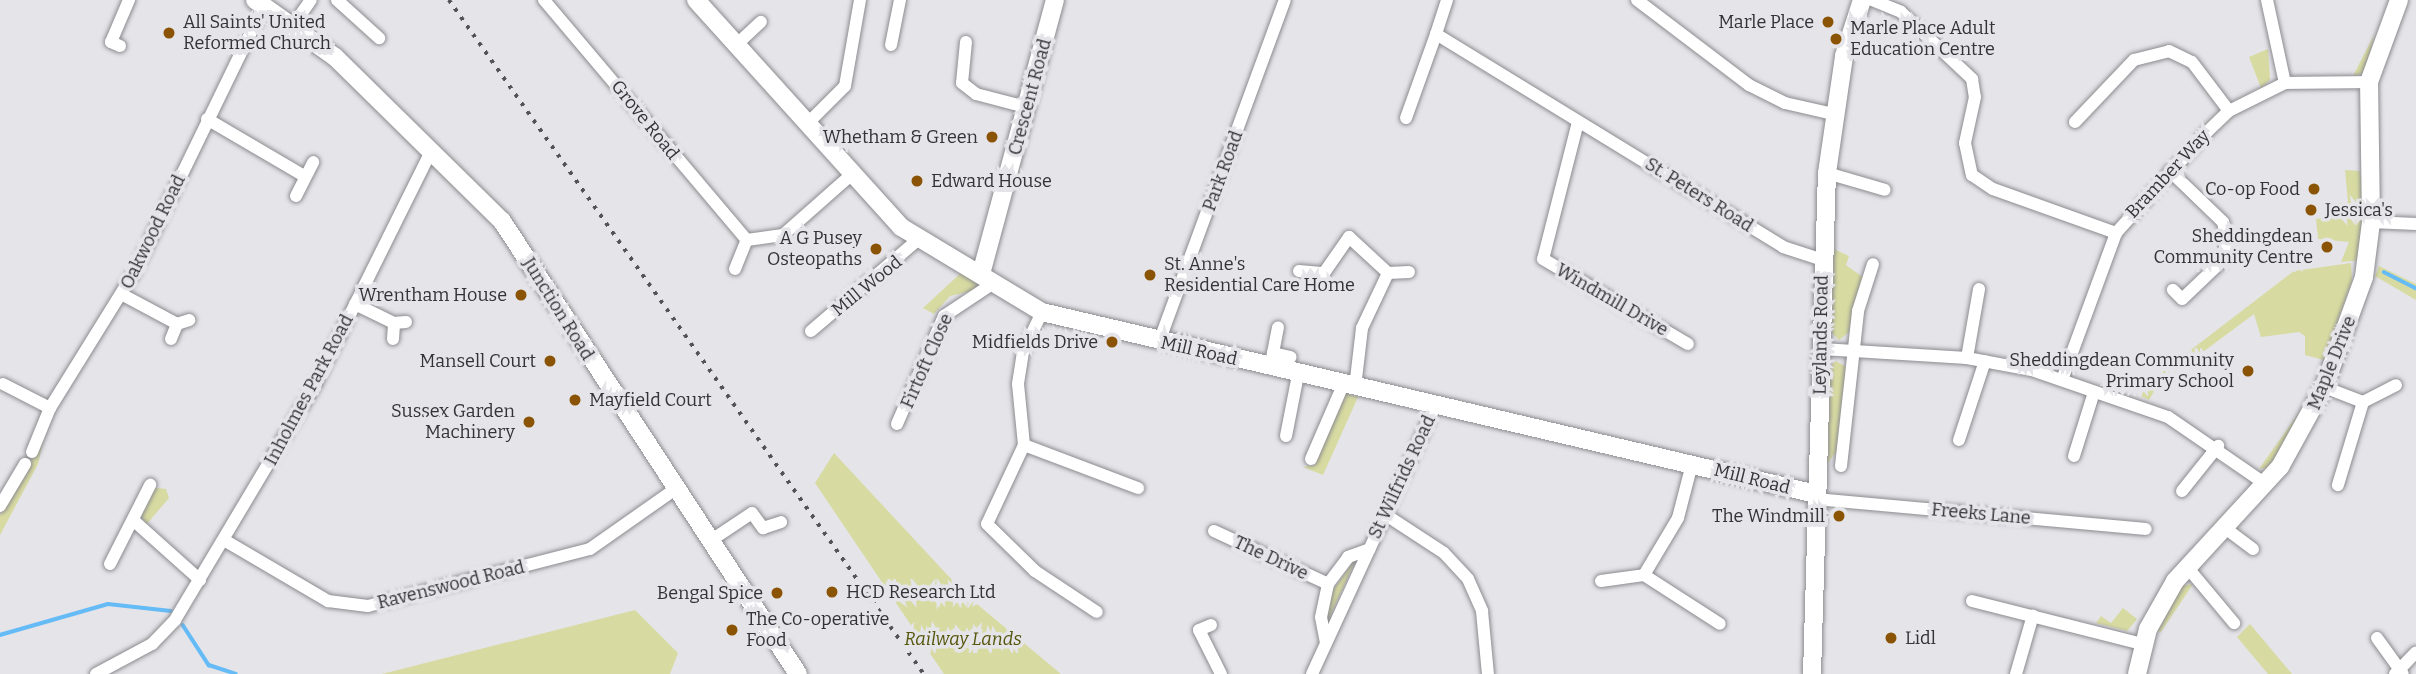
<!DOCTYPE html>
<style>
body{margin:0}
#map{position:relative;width:2416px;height:674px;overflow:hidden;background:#e4e4e9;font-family:Bitter,serif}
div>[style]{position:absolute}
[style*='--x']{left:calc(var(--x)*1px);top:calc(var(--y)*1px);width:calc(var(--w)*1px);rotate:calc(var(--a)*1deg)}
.green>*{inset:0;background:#d8dba1}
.stream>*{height:3.5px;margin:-1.75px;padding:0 1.75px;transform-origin:1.75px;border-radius:1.75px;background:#65bbf6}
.roads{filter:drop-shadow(0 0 2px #8b8b90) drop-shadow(0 0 2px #8b8b90)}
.street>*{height:12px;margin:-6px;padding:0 6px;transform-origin:6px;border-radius:6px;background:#fff}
.secondary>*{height:18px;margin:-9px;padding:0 9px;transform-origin:9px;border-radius:9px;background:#fff}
.rail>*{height:3.5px;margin-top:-1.75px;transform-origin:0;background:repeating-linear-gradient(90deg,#535356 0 3.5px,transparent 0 10.5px)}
.dots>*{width:19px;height:19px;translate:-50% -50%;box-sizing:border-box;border:4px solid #e4e4e9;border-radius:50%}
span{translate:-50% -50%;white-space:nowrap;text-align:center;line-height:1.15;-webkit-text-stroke:7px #e4e4e9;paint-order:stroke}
.poi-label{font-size:18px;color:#343436}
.right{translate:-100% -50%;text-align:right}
.left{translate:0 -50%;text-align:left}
.street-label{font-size:18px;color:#343436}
.park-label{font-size:18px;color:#54550a;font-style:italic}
</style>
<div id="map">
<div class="green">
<div style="clip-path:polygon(2374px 35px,2366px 71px,2354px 77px,2354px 74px)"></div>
<div style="clip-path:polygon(2268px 49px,2270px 80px,2261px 88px,2249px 57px)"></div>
<div style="clip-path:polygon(2345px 170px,2359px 171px,2363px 181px,2363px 260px,2341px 262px,2349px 242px,2318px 239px,2316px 219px,2326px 218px,2324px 205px,2348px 202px)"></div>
<div style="clip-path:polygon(1831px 248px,1849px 256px,1846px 265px,1864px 278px,1849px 332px,1839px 340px,1830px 331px)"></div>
<div style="clip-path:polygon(2351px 263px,2352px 281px,2324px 360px,2305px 355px,2305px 336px,2299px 332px,2261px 337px,2254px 314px,2157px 386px,2149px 400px,2141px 396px,2149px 382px,2294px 271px)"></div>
<div style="clip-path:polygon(2379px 266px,2416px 284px,2416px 300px,2375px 276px)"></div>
<div style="clip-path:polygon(963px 271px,981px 289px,950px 296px,934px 314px,923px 308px)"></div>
<div style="clip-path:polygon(1836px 361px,1848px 368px,1837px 451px,1827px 464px,1829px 367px)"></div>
<div style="clip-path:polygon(2327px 373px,2274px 467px,2259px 469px)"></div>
<div style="clip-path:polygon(1344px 393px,1358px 397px,1323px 475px,1303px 467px,1315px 465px)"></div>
<div style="clip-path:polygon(44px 438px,38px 464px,0 535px,0 515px)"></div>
<div style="clip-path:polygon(834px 453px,966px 595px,1061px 674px,944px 674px,815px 483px)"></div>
<div style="clip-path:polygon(155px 488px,166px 489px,169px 498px,146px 525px,140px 514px)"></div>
<div style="clip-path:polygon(1358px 555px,1325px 627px,1329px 596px)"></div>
<div style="clip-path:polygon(2193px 584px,2161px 632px,2154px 629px,2178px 586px)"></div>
<div style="clip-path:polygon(2123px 608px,2137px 619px,2127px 631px,2096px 623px,2101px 616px,2111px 623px)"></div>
<div style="clip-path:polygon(635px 610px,678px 653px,670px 674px,382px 674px)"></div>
<div style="clip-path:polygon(2250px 624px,2292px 674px,2268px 674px,2237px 637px)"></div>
</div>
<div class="stream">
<div style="--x:2384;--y:272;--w:36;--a:27"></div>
<div style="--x:183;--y:625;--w:48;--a:57"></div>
<div style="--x:209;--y:665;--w:28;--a:18"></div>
<div style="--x:0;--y:635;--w:112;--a:-16"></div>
<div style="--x:108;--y:604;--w:63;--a:6.3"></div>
</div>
<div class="roads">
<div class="street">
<div style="--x:337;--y:0;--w:57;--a:42.1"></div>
<div style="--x:544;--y:0;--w:314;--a:49.8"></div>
<div style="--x:747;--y:240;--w:36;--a:-8"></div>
<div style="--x:783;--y:235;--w:91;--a:-41.4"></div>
<div style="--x:1637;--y:0;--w:141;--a:37.2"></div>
<div style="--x:1749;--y:85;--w:40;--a:26.6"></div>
<div style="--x:1785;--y:103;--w:49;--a:12.9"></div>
<div style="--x:1872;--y:0;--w:31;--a:22"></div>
<div style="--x:1901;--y:12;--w:98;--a:43.3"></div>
<div style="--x:1972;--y:79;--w:18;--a:81"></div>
<div style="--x:1975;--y:97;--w:47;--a:102.3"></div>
<div style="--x:1965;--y:143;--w:33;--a:78"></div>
<div style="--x:1972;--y:175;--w:25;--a:34"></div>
<div style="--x:1993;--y:189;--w:131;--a:19.7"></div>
<div style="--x:2267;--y:0;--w:85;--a:77.8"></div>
<div style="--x:294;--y:24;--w:29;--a:-55"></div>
<div style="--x:1436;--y:34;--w:36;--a:-72"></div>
<div style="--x:966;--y:42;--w:41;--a:95.6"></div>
<div style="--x:962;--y:83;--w:18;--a:38"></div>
<div style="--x:976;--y:94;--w:52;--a:14.6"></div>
<div style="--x:736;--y:45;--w:34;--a:-43"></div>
<div style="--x:891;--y:45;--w:46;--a:-78.7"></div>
<div style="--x:120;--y:46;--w:10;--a:-156"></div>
<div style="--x:111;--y:42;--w:46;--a:-66.8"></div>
<div style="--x:1406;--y:118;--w:89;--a:-70.3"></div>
<div style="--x:1436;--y:34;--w:407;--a:31.5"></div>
<div style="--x:1783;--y:247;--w:42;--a:18"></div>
<div style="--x:207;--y:119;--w:113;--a:30.4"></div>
<div style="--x:1578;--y:122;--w:141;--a:104.3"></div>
<div style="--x:1543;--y:259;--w:168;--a:30.4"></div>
<div style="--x:2075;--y:122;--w:86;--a:-46.4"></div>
<div style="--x:2134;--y:60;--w:36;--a:-14"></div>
<div style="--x:2169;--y:51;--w:25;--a:26"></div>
<div style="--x:2192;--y:62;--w:61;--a:52.9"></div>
<div style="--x:808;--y:123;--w:52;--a:-45"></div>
<div style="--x:845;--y:86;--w:87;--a:-80.1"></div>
<div style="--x:2170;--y:171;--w:74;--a:43.9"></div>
<div style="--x:2223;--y:222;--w:19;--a:78"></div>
<div style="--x:2227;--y:241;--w:23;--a:108"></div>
<div style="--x:2220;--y:263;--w:52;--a:136.5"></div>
<div style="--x:2182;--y:299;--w:13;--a:-135"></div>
<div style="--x:1827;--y:173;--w:60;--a:16.3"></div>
<div style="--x:296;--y:196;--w:38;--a:-63"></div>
<div style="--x:2371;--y:222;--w:45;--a:2.5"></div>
<div style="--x:735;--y:269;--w:31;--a:-68"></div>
<div style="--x:1299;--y:271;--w:25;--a:5"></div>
<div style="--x:1324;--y:273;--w:44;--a:-55.2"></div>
<div style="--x:1349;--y:237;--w:53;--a:42.7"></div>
<div style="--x:1388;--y:273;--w:61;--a:115.3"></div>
<div style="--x:1362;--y:328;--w:60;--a:96.7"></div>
<div style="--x:1388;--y:273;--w:21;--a:-3"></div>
<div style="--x:123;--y:295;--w:61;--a:28.2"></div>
<div style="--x:177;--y:324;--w:13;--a:-18"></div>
<div style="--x:355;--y:304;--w:43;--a:26"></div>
<div style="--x:394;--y:323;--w:12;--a:-5"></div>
<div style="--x:1042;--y:312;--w:44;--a:115.4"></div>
<div style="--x:1023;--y:352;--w:32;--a:99"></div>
<div style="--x:1018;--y:384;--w:61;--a:84.4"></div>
<div style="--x:1024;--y:445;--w:87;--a:115.1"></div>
<div style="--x:987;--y:524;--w:67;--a:44.4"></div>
<div style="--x:1035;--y:571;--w:74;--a:33.5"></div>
<div style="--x:811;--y:331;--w:143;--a:-40.5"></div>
<div style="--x:171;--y:339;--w:16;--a:-68"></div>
<div style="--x:393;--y:339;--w:16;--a:-86"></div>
<div style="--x:1159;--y:342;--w:364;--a:-69.8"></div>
<div style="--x:1822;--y:349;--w:145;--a:3.6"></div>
<div style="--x:1967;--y:358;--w:66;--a:10.5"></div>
<div style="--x:2032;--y:370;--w:144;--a:19.1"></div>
<div style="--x:2168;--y:417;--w:113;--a:34.5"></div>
<div style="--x:1273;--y:353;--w:26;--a:-79"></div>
<div style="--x:1967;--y:358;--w:70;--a:-80.1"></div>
<div style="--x:1270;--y:368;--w:15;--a:-79"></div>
<div style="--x:1273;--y:353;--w:18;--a:13"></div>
<div style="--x:2062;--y:380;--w:157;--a:-69.8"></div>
<div style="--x:2116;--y:233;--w:136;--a:-48"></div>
<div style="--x:2207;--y:132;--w:30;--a:-44"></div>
<div style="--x:2229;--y:111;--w:63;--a:-26.6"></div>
<div style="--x:2285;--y:83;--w:84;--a:-0.7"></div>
<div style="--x:3;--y:384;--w:53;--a:27.1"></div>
<div style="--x:2324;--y:387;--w:42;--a:21"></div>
<div style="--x:2363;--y:402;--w:87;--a:106.8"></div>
<div style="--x:2363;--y:402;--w:37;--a:-27"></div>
<div style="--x:897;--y:424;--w:118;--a:-66.5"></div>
<div style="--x:944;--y:316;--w:61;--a:-33.7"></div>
<div style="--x:1286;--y:436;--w:62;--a:-78.9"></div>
<div style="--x:1959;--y:440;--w:83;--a:-71.8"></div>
<div style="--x:1024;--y:445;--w:122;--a:20.7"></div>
<div style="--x:32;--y:452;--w:48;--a:-67.8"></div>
<div style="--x:50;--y:408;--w:161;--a:-58.2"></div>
<div style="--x:135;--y:271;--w:296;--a:-64.1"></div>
<div style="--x:2074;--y:456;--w:67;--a:-72.6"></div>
<div style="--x:1311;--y:459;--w:81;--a:-66.6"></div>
<div style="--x:1841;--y:466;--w:156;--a:-83.7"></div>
<div style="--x:1858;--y:311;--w:49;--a:-72.3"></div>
<div style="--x:2182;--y:491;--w:58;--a:-51.3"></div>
<div style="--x:1816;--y:499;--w:331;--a:5.2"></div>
<div style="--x:0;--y:506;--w:49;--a:-59.2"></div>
<div style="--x:1386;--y:515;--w:69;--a:33.2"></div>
<div style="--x:1444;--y:553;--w:35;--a:47"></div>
<div style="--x:1468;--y:579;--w:35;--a:66"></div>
<div style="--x:1482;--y:611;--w:63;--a:84.6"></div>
<div style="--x:133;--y:520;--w:90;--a:41.8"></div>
<div style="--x:2225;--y:528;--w:35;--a:37"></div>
<div style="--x:1214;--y:531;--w:126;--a:24.9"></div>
<div style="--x:224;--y:540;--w:121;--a:30.4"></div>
<div style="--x:328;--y:601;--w:40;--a:7.1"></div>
<div style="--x:368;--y:606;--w:229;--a:-14.4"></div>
<div style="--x:590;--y:549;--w:103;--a:-35.1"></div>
<div style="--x:710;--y:541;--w:50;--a:-33.7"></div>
<div style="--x:752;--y:513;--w:19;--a:54"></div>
<div style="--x:763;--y:528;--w:19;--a:-18"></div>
<div style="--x:110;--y:564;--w:89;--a:-63.1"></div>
<div style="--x:2188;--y:568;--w:72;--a:50.1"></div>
<div style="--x:1644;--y:575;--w:90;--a:32.8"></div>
<div style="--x:1601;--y:581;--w:43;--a:-7.9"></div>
<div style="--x:1644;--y:575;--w:66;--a:-59.2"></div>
<div style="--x:1678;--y:518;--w:56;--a:-75.5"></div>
<div style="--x:1972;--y:601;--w:175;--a:14.2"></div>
<div style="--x:1211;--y:625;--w:13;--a:157"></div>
<div style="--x:1199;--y:630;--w:49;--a:63.4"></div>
<div style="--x:2377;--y:638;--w:44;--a:54.2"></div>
<div style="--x:1326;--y:643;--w:26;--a:-101"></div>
<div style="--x:1321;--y:617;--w:34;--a:-78"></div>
<div style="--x:1328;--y:584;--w:34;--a:-53"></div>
<div style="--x:1348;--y:557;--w:23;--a:-20"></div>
<div style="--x:96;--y:674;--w:64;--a:-28.2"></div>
<div style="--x:152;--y:644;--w:33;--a:-46"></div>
<div style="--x:175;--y:620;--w:274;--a:-59.2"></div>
<div style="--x:315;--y:385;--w:259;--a:-63.6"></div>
<div style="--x:1312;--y:674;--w:295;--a:-65.3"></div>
<div style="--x:2016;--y:674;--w:61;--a:-73.9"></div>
<div style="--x:2395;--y:674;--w:30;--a:-46"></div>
</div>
<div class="secondary">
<div style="--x:255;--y:0;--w:98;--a:35.5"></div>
<div style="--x:335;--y:57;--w:234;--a:44.5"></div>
<div style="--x:502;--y:221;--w:541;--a:56.84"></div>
<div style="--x:696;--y:0;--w:306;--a:47.9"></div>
<div style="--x:901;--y:227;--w:165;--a:31.1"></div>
<div style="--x:1042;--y:312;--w:795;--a:13.23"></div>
<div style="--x:981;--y:274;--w:284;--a:-74.9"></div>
<div style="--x:1812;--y:674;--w:501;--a:-88.29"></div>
<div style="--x:1827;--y:173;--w:118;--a:-81.7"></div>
<div style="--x:1844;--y:56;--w:59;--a:-72.2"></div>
<div style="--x:2137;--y:674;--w:46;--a:-76.3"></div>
<div style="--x:2148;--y:629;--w:55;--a:-60.6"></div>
<div style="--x:2175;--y:581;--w:155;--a:-47.4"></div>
<div style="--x:2280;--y:467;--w:91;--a:-61.2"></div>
<div style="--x:2324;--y:387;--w:117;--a:-70"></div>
<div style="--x:2364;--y:277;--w:55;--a:-82.7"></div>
<div style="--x:2371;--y:222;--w:140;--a:-90.8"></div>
<div style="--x:2369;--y:82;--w:87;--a:-69.9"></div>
</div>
</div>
<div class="rail">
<div style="--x:449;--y:0;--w:825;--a:54.83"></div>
</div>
<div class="dots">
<div style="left:1828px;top:22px;background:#8a5404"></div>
<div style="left:169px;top:33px;background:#8a5404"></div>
<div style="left:1836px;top:39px;background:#8a5404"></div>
<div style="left:992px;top:137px;background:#8a5404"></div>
<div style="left:917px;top:181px;background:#8a5404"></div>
<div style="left:2314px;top:189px;background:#8a5404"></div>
<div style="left:2311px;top:210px;background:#8a5404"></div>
<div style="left:2327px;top:247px;background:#8a5404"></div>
<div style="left:876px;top:249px;background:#8a5404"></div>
<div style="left:1150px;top:275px;background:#8a5404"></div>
<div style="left:521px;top:295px;background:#8a5404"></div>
<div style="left:1112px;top:342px;background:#8a5404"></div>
<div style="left:550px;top:361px;background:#8a5404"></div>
<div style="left:2248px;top:371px;background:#8a5404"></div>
<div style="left:575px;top:400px;background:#8a5404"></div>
<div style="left:529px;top:422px;background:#8a5404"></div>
<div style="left:1839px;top:516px;background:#8a5404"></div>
<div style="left:832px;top:592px;background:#8a5404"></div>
<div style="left:777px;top:593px;background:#8a5404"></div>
<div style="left:732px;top:630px;background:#8a5404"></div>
<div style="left:1891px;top:638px;background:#8a5404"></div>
</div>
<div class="poi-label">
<span class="right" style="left:1814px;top:22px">Marle Place</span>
<span class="left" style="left:183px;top:33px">All Saints' United<br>Reformed Church</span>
<span class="left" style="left:1850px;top:39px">Marle Place Adult<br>Education Centre</span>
<span class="right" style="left:978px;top:137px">Whetham &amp; Green</span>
<span class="left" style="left:931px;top:181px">Edward House</span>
<span class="right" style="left:2300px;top:189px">Co-op Food</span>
<span class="left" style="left:2325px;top:210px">Jessica's</span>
<span class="right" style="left:2313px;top:247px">Sheddingdean<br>Community Centre</span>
<span class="right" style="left:862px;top:249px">A G Pusey<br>Osteopaths</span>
<span class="left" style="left:1164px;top:275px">St. Anne's<br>Residential Care Home</span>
<span class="right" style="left:507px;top:295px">Wrentham House</span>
<span class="right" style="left:1098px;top:342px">Midfields Drive</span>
<span class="right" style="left:536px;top:361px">Mansell Court</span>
<span class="right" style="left:2234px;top:371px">Sheddingdean Community<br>Primary School</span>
<span class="left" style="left:589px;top:400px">Mayfield Court</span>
<span class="right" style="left:515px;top:422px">Sussex Garden<br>Machinery</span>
<span class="right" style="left:1825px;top:516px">The Windmill</span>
<span class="left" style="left:846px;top:592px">HCD Research Ltd</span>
<span class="right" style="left:763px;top:593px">Bengal Spice</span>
<span class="left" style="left:746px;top:630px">The Co-operative<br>Food</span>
<span class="left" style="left:1905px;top:638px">Lidl</span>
</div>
<div class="street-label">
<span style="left:1030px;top:97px;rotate:-75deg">Crescent Road</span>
<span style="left:645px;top:120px;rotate:51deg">Grove Road</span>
<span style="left:1223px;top:171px;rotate:-70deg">Park Road</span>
<span style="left:2168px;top:174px;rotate:-47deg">Bramber Way</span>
<span style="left:1699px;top:195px;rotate:32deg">St. Peters Road</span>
<span style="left:153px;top:232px;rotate:-64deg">Oakwood Road</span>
<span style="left:867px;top:286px;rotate:-39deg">Mill Wood</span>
<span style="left:1612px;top:300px;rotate:30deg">Windmill Drive</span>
<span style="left:558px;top:309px;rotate:58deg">Junction Road</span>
<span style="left:1821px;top:335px;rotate:-89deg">Leylands Road</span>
<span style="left:1199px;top:351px;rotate:13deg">Mill Road</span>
<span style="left:927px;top:361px;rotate:-66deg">Firtoft Close</span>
<span style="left:2332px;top:363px;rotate:-68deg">Maple Drive</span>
<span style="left:309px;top:390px;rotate:-62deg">Inholmes Park Road</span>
<span style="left:1402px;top:477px;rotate:-65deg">St Wilfrids Road</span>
<span style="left:1752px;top:479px;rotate:14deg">Mill Road</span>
<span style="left:1981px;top:514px;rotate:5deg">Freeks Lane</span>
<span style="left:1271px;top:558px;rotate:25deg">The Drive</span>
<span style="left:451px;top:585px;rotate:-14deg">Ravenswood Road</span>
</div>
<div class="park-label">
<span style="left:963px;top:639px">Railway Lands</span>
</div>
</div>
